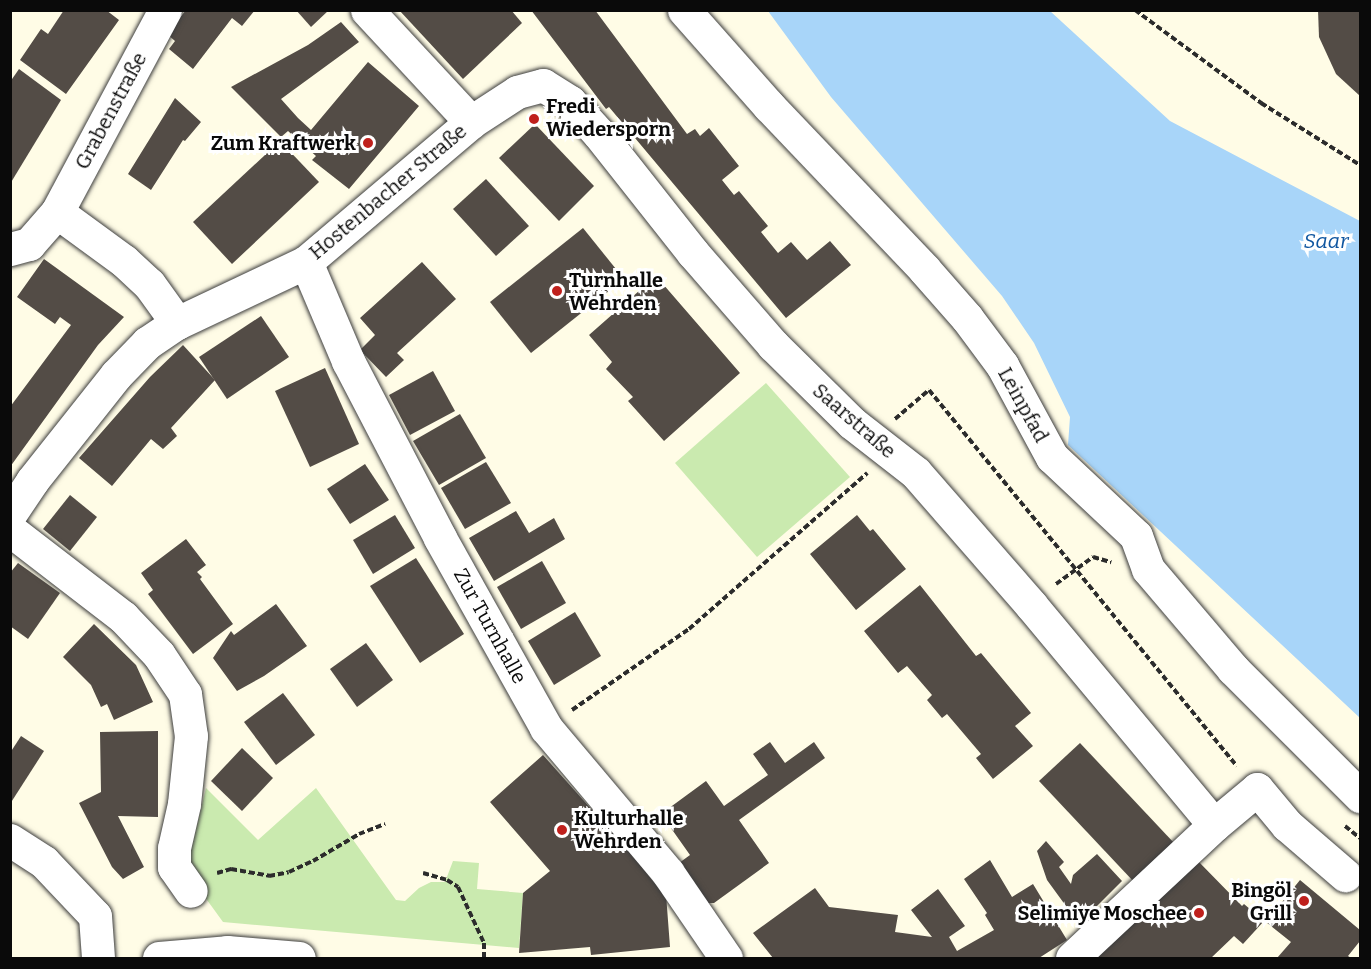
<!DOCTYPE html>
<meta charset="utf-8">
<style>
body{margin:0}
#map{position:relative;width:1371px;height:969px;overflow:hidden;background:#fffce6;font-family:Bitter,serif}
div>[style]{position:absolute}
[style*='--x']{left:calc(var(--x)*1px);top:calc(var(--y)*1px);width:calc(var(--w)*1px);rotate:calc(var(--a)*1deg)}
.green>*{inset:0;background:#caeaaf}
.water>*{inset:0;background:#a8d5f9}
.building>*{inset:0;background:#534c46}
.path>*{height:4px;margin-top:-2px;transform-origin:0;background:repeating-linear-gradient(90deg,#2c2c2c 0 6px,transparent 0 9px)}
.roads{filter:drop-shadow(0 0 2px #3d3d3d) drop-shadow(0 0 2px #3d3d3d)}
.minor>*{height:33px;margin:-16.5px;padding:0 16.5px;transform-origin:16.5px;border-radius:16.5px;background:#fff}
.dots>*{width:16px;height:16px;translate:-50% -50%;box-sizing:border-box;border:3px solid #fff;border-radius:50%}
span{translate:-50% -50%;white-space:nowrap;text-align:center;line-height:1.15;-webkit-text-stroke:6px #fff;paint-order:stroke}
.poi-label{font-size:20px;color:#0a0a0a;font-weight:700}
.left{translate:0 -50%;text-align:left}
.right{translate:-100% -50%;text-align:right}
.street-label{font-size:20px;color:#0a0a0a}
.water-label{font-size:21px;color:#0f56a0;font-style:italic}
.frame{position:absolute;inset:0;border:12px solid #0a0a0a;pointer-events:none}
</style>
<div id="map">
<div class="green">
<div style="clip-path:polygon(766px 383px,850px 477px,757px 557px,675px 463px)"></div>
<div style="clip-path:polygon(206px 788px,258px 840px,316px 788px,396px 900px,405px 901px,419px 888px,431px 882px,445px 882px,453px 861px,479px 863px,477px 889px,523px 893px,519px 948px,223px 922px,186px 871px)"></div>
</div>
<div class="water">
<div style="clip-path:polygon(768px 11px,1050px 11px,1170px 121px,1360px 221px,1360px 718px,1068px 445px,1070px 417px,1034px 343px,1002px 296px,831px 97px)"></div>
</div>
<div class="building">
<div style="clip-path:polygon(64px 10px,106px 10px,119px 20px,66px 94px,20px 60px,41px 29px,48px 34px)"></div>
<div style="clip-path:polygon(186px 10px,255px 10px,242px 26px,232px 18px,193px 69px,169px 49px,175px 41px,167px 34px)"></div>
<div style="clip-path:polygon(296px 10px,329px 10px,311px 27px)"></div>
<div style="clip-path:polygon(399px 10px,511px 10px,522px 23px,463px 79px)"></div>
<div style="clip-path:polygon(531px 10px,595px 10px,687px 134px,695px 129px,700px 136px,709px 128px,739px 166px,722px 180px,734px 195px,739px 191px,768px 226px,761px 232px,778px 253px,791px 242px,807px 260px,830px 241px,851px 265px,786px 318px,609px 107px,606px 109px)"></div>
<div style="clip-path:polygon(1318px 10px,1360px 10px,1360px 96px,1336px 74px,1319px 37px)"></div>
<div style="clip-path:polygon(341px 22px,359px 42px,281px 99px,298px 118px,311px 130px,368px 62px,419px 106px,349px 189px,312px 160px,316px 156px,288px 131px,281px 137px,231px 87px,308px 45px)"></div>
<div style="clip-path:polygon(19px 69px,61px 100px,10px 184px,10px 82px)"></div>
<div style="clip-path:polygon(175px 98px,201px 122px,185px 141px,183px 140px,151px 190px,128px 174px)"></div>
<div style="clip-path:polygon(535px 124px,594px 186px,559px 221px,499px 158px)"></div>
<div style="clip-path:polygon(280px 141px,319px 182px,232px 264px,193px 222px)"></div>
<div style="clip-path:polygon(486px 179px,529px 226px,496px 256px,453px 209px)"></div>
<div style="clip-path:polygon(583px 228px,624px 279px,531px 353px,490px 302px)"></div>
<div style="clip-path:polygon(44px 259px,124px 317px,98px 345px,10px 467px,10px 407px,71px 325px,60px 317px,55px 324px,17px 297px)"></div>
<div style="clip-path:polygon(422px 262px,456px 299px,397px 353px,404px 360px,386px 377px,360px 350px,375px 335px,360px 318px)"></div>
<div style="clip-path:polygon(656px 276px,740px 373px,664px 441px,628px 401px,633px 397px,606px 369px,612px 362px,589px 335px)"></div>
<div style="clip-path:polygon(261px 316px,289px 357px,227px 399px,199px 357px)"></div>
<div style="clip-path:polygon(183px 345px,215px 380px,171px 428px,177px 436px,163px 449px,151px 439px,112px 486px,79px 458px,150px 377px)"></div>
<div style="clip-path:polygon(325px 368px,359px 444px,310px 467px,275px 391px)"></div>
<div style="clip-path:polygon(433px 371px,455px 411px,410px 435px,389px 395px)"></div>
<div style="clip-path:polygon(460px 414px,486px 458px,439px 485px,413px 441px)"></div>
<div style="clip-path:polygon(486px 462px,511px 503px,465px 529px,441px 488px)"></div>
<div style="clip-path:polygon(365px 464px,389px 500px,350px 524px,327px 489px)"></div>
<div style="clip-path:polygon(70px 495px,97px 517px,70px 551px,43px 529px)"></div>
<div style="clip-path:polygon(516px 511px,529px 533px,554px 518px,565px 539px,494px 581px,469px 538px)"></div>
<div style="clip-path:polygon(395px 515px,415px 548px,373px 574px,353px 540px)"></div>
<div style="clip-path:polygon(857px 515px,870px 531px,873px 529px,906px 569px,856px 610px,810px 554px)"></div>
<div style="clip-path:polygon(186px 539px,206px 565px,197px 572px,202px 577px,200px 579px,233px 624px,193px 654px,148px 594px,153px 590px,141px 573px)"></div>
<div style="clip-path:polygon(416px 558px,464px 634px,420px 663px,370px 586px)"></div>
<div style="clip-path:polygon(542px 561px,566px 603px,521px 629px,497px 587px)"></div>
<div style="clip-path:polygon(18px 563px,60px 593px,28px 639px,10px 626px,10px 573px)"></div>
<div style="clip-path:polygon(920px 585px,976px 656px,981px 653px,1031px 713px,1015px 726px,1033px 746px,993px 779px,976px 758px,981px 754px,947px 714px,942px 718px,927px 700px,932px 695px,907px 666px,898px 673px,864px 631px)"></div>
<div style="clip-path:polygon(276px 604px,307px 646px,264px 676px,237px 691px,213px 658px,231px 631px,234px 635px)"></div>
<div style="clip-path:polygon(575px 612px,601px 656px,554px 685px,528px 641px)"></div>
<div style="clip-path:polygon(94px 624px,136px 665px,153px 702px,114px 720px,107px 704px,101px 707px,91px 685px,63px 657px)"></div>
<div style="clip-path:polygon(366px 643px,393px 680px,357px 707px,330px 669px)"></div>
<div style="clip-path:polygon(283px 693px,315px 735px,276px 765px,244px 722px)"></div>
<div style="clip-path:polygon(158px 731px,158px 817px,118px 816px,144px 867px,123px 879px,112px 867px,79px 803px,101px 792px,100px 732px)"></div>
<div style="clip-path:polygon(21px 736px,44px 751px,10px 804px,10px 753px)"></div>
<div style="clip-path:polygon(770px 742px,785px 763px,814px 742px,825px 758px,739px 820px,769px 863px,714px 903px,702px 903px,675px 866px,690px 855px,661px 814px,706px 781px,724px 806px,768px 775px,753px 754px)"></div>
<div style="clip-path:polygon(1080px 743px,1175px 844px,1134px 882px,1039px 781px)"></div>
<div style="clip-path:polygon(242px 748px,273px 778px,242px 811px,211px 781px)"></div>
<div style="clip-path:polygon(543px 755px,634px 857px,663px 894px,666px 894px,670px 947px,591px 955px,590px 947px,519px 953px,523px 893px,550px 871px,490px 802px)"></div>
<div style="clip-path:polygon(1046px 841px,1064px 862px,1059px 867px,1071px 884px,1073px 875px,1097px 854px,1122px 881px,1079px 924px,1047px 880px,1037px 851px)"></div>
<div style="clip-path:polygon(990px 860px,1012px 897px,1033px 884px,1067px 940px,1039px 958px,773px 958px,753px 933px,815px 888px,829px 907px,898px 915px,895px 932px,932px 937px,911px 910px,938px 889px,965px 926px,949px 937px,957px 951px,994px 930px,985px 915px,987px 913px,964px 879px)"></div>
<div style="clip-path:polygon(1197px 860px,1242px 906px,1244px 904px,1264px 921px,1243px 944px,1234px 936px,1211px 958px,1096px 958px)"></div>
<div style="clip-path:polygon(1300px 880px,1360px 930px,1360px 941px,1348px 956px,1351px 958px,1277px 958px,1291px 942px,1266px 922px)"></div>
</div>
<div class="path">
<div style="--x:1135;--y:10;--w:157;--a:36.4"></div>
<div style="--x:1261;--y:103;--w:117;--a:32.1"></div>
<div style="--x:895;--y:419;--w:45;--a:-40.5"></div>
<div style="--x:929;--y:390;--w:486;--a:50.7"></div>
<div style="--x:1056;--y:584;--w:46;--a:-36.1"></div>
<div style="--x:1093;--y:557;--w:19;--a:16"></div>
<div style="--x:572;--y:710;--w:142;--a:-34.7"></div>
<div style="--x:689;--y:629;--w:237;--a:-41.2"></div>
<div style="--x:1345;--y:826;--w:19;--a:39"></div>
<div style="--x:217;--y:873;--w:15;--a:-16"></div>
<div style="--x:231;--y:869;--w:39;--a:10"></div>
<div style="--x:269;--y:876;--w:20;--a:-11"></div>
<div style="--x:289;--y:872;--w:26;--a:-25"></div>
<div style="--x:313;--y:861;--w:53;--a:-30.4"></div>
<div style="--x:359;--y:834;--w:28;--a:-21"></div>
<div style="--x:423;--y:873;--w:25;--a:16"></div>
<div style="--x:447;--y:880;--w:13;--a:32"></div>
<div style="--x:458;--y:887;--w:62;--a:65.1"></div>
<div style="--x:484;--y:943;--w:15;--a:90"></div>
</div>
<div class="roads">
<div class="minor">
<div style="--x:367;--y:10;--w:153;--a:47.1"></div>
<div style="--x:684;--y:10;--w:128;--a:48.5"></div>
<div style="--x:769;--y:106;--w:225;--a:46.4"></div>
<div style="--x:924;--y:269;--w:65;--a:48.7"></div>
<div style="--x:967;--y:318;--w:59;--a:53.3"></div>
<div style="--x:1002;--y:365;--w:105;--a:61.5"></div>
<div style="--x:1052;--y:457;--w:115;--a:43.2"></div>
<div style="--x:1136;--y:536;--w:35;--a:70"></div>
<div style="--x:1148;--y:569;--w:131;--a:49.6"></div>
<div style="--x:1233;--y:669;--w:180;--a:45"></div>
<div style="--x:57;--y:212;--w:229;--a:-61.9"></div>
<div style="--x:10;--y:249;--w:20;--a:-15"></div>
<div style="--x:29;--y:244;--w:43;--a:-48.8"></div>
<div style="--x:57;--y:212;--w:83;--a:36.2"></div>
<div style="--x:124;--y:261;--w:34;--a:43"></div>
<div style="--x:149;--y:284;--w:48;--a:54.3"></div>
<div style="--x:306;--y:262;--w:108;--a:67"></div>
<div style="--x:348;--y:361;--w:199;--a:62.5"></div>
<div style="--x:440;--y:538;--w:218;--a:60.8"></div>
<div style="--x:546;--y:728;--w:189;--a:49.9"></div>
<div style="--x:668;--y:873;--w:103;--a:55.7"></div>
<div style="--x:10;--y:514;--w:40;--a:-56"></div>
<div style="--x:32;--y:481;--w:135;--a:-51.6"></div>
<div style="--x:116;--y:375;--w:45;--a:-45.9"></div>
<div style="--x:147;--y:343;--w:36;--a:-34"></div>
<div style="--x:177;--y:323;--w:143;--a:-25.3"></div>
<div style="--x:306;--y:262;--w:216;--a:-40.3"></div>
<div style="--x:471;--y:122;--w:55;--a:-33.1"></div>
<div style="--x:517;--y:92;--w:27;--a:-15"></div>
<div style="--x:543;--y:85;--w:32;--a:32"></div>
<div style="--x:570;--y:102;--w:43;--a:47.8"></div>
<div style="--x:599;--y:134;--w:152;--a:51.7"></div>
<div style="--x:693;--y:253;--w:122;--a:49"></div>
<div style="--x:773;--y:345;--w:111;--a:44.6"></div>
<div style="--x:852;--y:423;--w:81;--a:38"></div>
<div style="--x:916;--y:473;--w:175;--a:48.9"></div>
<div style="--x:1031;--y:605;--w:286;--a:50.2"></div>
<div style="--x:10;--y:530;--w:143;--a:37.6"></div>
<div style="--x:123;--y:617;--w:52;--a:46.5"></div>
<div style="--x:159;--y:655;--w:47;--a:56.3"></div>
<div style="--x:185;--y:694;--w:42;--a:81.9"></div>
<div style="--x:191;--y:736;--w:68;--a:95.9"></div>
<div style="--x:184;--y:804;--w:45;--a:102.8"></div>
<div style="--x:174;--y:848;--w:19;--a:90"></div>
<div style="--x:174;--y:867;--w:29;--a:55"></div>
<div style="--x:10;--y:840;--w:40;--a:32.9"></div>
<div style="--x:44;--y:862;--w:74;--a:46.6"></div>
<div style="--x:95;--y:916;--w:42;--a:85.9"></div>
<div style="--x:159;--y:958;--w:68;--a:-5"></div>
<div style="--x:227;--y:952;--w:72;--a:4.8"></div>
<div style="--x:1072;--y:958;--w:195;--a:-43.1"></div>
<div style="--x:1214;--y:825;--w:56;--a:-39.9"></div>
<div style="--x:1257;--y:789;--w:47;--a:50.2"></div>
<div style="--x:1287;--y:825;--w:77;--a:40.8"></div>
</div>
</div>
<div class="dots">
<div style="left:534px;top:119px;background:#bf201c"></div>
<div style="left:368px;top:143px;background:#bf201c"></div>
<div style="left:557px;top:291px;background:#bf201c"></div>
<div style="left:562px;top:830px;background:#bf201c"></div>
<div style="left:1304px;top:901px;background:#bf201c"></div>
<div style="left:1199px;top:913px;background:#bf201c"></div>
</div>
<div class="poi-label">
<span class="left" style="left:546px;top:118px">Fredi<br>Wiedersporn</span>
<span class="right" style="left:356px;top:143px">Zum Kraftwerk</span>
<span class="left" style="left:569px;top:292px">Turnhalle<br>Wehrden</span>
<span class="left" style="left:574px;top:830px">Kulturhalle<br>Wehrden</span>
<span class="right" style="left:1292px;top:902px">Bingöl<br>Grill</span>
<span class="right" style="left:1187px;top:913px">Selimiye Moschee</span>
</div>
<div class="street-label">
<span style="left:111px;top:111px;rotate:-62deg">Grabenstraße</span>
<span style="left:388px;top:192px;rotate:-40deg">Hostenbacher Straße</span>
<span style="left:1023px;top:405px;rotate:61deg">Leinpfad</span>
<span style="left:854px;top:421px;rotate:41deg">Saarstraße</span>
<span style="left:490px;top:626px;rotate:61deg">Zur Turnhalle</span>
</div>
<div class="water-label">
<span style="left:1326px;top:241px">Saar</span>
</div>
<div class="frame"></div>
</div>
